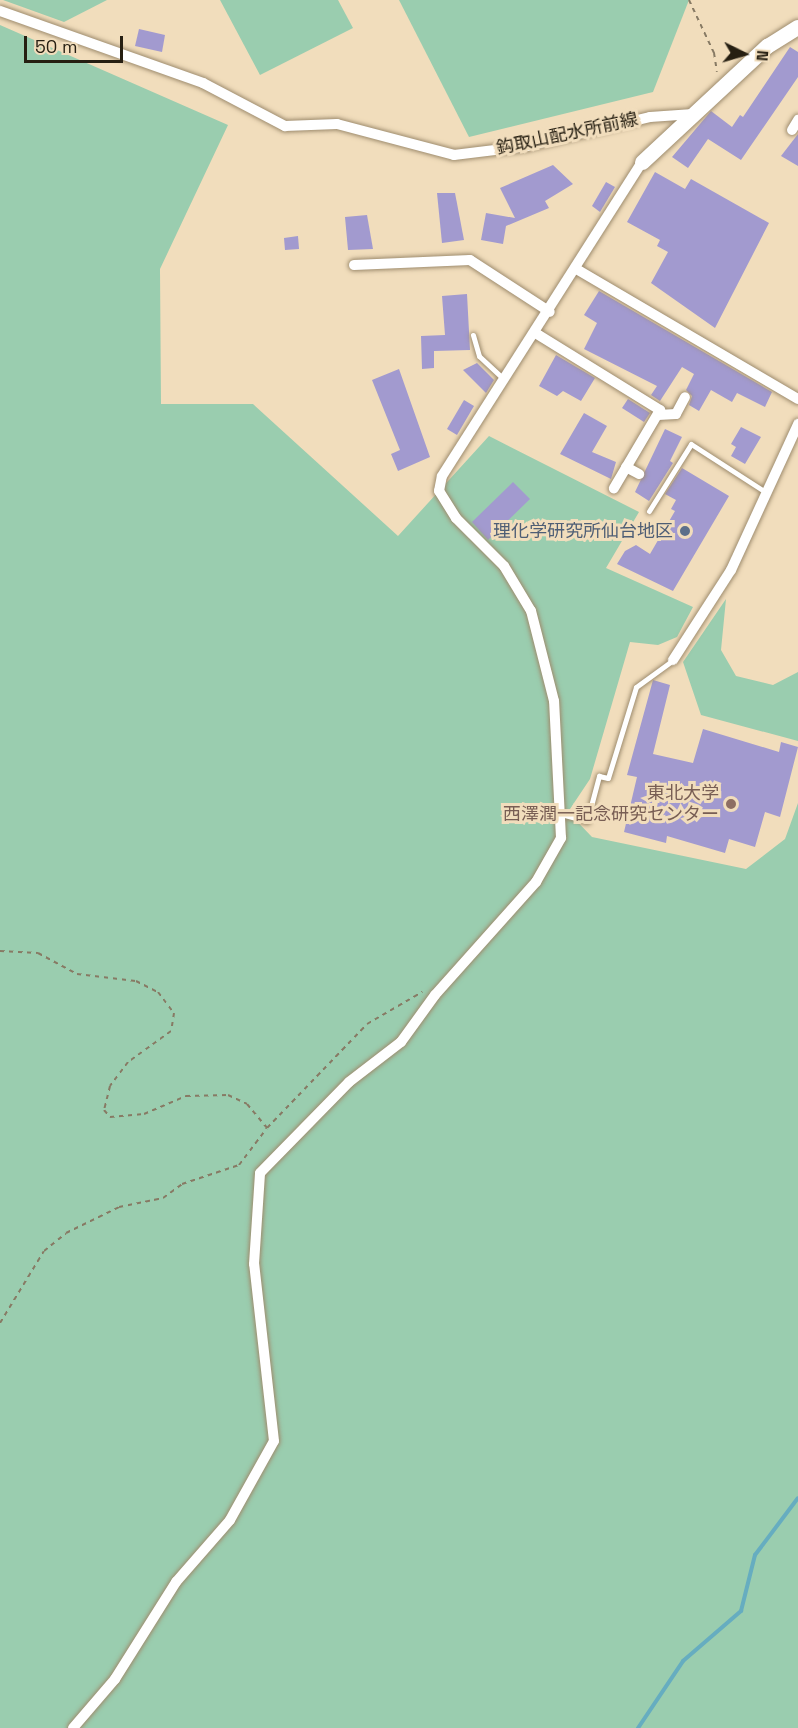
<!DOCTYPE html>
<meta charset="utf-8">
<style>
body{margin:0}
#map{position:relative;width:798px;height:1728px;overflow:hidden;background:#f1ddbc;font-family:"Space Grotesk","Noto Sans JP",sans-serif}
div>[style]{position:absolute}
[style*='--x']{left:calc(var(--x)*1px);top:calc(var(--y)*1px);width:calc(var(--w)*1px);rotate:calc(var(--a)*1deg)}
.green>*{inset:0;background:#9acdaf}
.stream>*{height:4px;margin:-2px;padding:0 2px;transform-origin:2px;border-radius:2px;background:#66adc0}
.building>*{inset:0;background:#a29acf}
.path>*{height:2px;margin-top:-1px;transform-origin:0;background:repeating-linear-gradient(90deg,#877a64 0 4.5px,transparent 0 9px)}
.roads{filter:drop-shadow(0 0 2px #9e8c6e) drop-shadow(0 0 2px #9e8c6e)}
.lane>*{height:5px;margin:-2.5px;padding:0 2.5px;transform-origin:2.5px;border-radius:2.5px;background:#fff}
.street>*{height:10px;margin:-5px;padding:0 5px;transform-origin:5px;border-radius:5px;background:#fff}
.secondary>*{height:15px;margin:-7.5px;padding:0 7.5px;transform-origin:7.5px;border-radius:7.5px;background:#fff}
.dots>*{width:16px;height:16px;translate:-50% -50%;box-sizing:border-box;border:3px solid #f1ddbc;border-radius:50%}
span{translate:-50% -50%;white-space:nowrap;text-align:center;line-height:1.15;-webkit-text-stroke:6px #f1ddbc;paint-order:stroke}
.street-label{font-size:18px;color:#261f12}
.service-label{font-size:18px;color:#4e5e75}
.right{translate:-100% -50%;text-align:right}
.education-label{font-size:18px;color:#785e54}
.north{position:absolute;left:714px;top:24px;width:60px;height:60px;-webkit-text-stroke:4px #f1ddbc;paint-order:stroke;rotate:95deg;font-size:16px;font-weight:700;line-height:24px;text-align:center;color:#261f12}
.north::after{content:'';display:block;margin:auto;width:21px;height:27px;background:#261f12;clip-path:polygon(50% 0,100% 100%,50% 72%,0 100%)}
.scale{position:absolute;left:24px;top:36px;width:99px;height:27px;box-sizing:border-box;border:3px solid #261f12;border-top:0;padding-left:8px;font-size:18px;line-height:21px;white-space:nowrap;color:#261f12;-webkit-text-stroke:4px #f1ddbc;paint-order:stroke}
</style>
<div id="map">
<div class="green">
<div style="clip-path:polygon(3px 0,107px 0,64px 22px)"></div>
<div style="clip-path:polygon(220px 0,338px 0,353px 28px,260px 75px)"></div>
<div style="clip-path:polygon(399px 0,689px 0,653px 92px,469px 137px)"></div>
<div style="clip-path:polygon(0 25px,228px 125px,160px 269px,161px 404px,253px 404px,398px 536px,489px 436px,639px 512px,606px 568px,693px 607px,677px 637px,658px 645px,630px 642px,590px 779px,568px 812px,592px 837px,746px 869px,785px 839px,798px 803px,798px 1728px,0 1728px)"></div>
<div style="clip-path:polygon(726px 599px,721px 650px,736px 676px,773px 685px,798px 672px,798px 741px,701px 715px,683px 662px)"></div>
</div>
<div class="stream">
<div style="--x:638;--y:1728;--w:81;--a:-56.1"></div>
<div style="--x:683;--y:1661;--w:77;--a:-40.8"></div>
<div style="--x:741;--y:1611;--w:58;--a:-76"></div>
<div style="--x:755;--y:1555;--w:71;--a:-53"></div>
</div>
<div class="building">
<div style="clip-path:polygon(139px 29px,165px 35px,162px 52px,135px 46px)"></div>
<div style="clip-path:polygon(790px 47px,798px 52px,798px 77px,741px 160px,708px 139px,688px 168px,672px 157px,711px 111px,732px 127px,740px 115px,743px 117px)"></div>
<div style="clip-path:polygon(798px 134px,798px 166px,781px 156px)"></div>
<div style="clip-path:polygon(553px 165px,573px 184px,545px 201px,549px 208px,506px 226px,503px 244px,481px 240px,486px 213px,515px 218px,500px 188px)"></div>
<div style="clip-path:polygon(655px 172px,685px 189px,691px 179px,769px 223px,715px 328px,651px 283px,668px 252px,657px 246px,660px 240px,627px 222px)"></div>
<div style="clip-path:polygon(606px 182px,615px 187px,600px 212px,592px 206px)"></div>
<div style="clip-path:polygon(437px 193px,455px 193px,464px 240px,442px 243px)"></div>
<div style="clip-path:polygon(367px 215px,373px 249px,348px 250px,345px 217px)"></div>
<div style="clip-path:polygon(298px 236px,299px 249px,285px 250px,284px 238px)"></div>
<div style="clip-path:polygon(599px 291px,772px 392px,765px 407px,737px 393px,732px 402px,711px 390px,699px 411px,689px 405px,692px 396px,686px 390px,694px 374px,682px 367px,660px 401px,651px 395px,657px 386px,584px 349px,597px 323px,584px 315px)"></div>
<div style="clip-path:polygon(467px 294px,470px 350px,434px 351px,434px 368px,422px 369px,421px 336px,445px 335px,442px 296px)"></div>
<div style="clip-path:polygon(556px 355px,595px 378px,581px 401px,563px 391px,557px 396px,539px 386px)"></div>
<div style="clip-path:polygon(477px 363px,494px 380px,486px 393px,463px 370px)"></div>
<div style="clip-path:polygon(399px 369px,430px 457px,398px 471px,391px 454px,400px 450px,372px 380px)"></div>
<div style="clip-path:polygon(628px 399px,650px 413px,644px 422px,622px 408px)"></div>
<div style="clip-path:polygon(464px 400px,474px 406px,457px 435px,447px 429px)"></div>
<div style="clip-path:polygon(584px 413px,607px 426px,592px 452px,616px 462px,611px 479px,560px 454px)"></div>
<div style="clip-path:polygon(741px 427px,761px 437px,745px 464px,731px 456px,736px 447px,731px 444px)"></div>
<div style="clip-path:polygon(665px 429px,682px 437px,670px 461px,673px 463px,649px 501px,635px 492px)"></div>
<div style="clip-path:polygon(682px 468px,729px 496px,673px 591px,617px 564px,625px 551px,636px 545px,650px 554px,675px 511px,671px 509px,676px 500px,665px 494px)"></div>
<div style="clip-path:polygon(513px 482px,530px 499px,488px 540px,472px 522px)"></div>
<div style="clip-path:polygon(653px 680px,670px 685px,653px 754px,693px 763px,703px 729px,779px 752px,781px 742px,798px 747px,780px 817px,765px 812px,755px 847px,729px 839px,725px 853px,667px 836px,666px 843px,624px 832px,637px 777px,627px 775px)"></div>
</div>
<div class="path">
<div style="--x:689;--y:0;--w:59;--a:64.7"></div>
<div style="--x:714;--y:53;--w:19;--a:81"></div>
<div style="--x:0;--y:951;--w:38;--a:3"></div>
<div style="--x:38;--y:953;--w:44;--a:28.3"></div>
<div style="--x:77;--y:974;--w:59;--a:6.8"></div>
<div style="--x:136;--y:981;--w:25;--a:27"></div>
<div style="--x:158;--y:992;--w:26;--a:53"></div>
<div style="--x:174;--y:1013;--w:18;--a:99"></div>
<div style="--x:171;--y:1031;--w:53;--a:144.2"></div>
<div style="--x:128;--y:1062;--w:30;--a:127"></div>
<div style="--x:110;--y:1086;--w:25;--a:104"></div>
<div style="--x:104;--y:1110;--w:9;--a:49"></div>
<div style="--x:110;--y:1117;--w:34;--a:-5"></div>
<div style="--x:144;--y:1114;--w:46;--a:-23.2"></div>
<div style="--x:186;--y:1096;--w:42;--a:-1.4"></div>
<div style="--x:228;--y:1095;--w:21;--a:25"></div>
<div style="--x:247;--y:1104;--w:31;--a:50"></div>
<div style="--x:0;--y:1323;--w:84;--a:-58.6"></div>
<div style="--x:44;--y:1251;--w:28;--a:-39"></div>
<div style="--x:66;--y:1233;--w:59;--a:-26.1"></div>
<div style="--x:119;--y:1207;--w:45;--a:-11.6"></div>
<div style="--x:163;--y:1198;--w:24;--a:-36"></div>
<div style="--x:182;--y:1184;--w:60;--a:-18.4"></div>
<div style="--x:239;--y:1165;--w:46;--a:-52.9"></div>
<div style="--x:267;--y:1128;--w:144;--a:-46.1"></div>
<div style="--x:367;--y:1024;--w:64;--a:-30.2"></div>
</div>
<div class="roads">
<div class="lane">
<div style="--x:473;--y:335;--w:22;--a:74"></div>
<div style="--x:479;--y:356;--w:35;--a:43"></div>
<div style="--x:649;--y:511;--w:79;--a:-57.9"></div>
<div style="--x:691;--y:444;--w:90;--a:32.8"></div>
<div style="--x:561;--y:814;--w:27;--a:15"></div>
<div style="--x:587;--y:821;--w:47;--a:-75.1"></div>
<div style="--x:599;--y:776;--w:9;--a:13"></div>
<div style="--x:608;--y:778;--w:95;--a:-72.9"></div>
<div style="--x:636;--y:687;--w:46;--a:-36.1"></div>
</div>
<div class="street">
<div style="--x:0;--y:11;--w:215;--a:19.5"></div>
<div style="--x:203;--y:83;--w:93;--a:27.7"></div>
<div style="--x:285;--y:126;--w:52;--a:-2.2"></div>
<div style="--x:337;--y:124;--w:121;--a:14.8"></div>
<div style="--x:454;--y:155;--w:74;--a:-7"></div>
<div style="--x:527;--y:146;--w:126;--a:-13.3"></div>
<div style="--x:650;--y:117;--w:43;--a:-4"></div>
<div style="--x:792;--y:130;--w:12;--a:-59"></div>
<div style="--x:354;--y:265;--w:116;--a:-2.5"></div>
<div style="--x:470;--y:260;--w:95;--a:33"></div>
<div style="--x:578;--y:270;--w:255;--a:30.4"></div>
<div style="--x:537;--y:334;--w:145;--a:31.7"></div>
<div style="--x:660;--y:410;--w:91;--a:120.5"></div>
<div style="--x:658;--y:415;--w:18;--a:-3"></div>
<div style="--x:676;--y:414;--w:19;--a:-62"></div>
<div style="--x:626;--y:467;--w:15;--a:28"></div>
<div style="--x:673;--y:660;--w:107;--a:-57.2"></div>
<div style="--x:731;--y:570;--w:161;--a:-65.3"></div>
<div style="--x:73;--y:1728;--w:65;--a:-49.4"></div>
<div style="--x:115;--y:1679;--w:115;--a:-57.8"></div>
<div style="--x:176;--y:1582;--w:82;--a:-48.9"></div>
<div style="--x:230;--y:1520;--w:90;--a:-60.9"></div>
<div style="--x:274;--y:1441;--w:178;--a:-96.4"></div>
<div style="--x:254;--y:1264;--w:91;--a:-86.2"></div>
<div style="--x:260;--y:1173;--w:127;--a:-45.6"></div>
<div style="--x:349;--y:1082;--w:66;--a:-37.6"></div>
<div style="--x:401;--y:1042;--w:58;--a:-54.1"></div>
<div style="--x:435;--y:995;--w:152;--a:-48.2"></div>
<div style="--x:536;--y:882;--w:51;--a:-60.4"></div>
<div style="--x:561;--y:838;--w:137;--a:-92.9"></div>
<div style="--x:554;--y:701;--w:93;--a:-104.3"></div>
<div style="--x:531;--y:611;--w:52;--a:-121"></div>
<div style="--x:504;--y:566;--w:68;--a:-135"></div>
<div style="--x:456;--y:518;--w:32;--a:-122"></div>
<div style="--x:439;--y:491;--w:15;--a:-79"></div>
<div style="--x:442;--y:476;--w:372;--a:-57.5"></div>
</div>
<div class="secondary">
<div style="--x:642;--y:162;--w:171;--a:-42.9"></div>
<div style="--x:767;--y:46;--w:36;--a:-32"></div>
</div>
</div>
<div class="dots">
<div style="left:685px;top:531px;background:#5c6f8a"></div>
<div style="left:731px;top:804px;background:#8d6e63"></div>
</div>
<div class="street-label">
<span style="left:567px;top:134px;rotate:-12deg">鈎取山配水所前線</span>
</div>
<div class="service-label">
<span class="right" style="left:673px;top:531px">理化学研究所仙台地区</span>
</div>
<div class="education-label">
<span class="right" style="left:719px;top:804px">東北大学<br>西澤潤一記念研究センター</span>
</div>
<div class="north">N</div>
<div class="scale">50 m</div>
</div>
